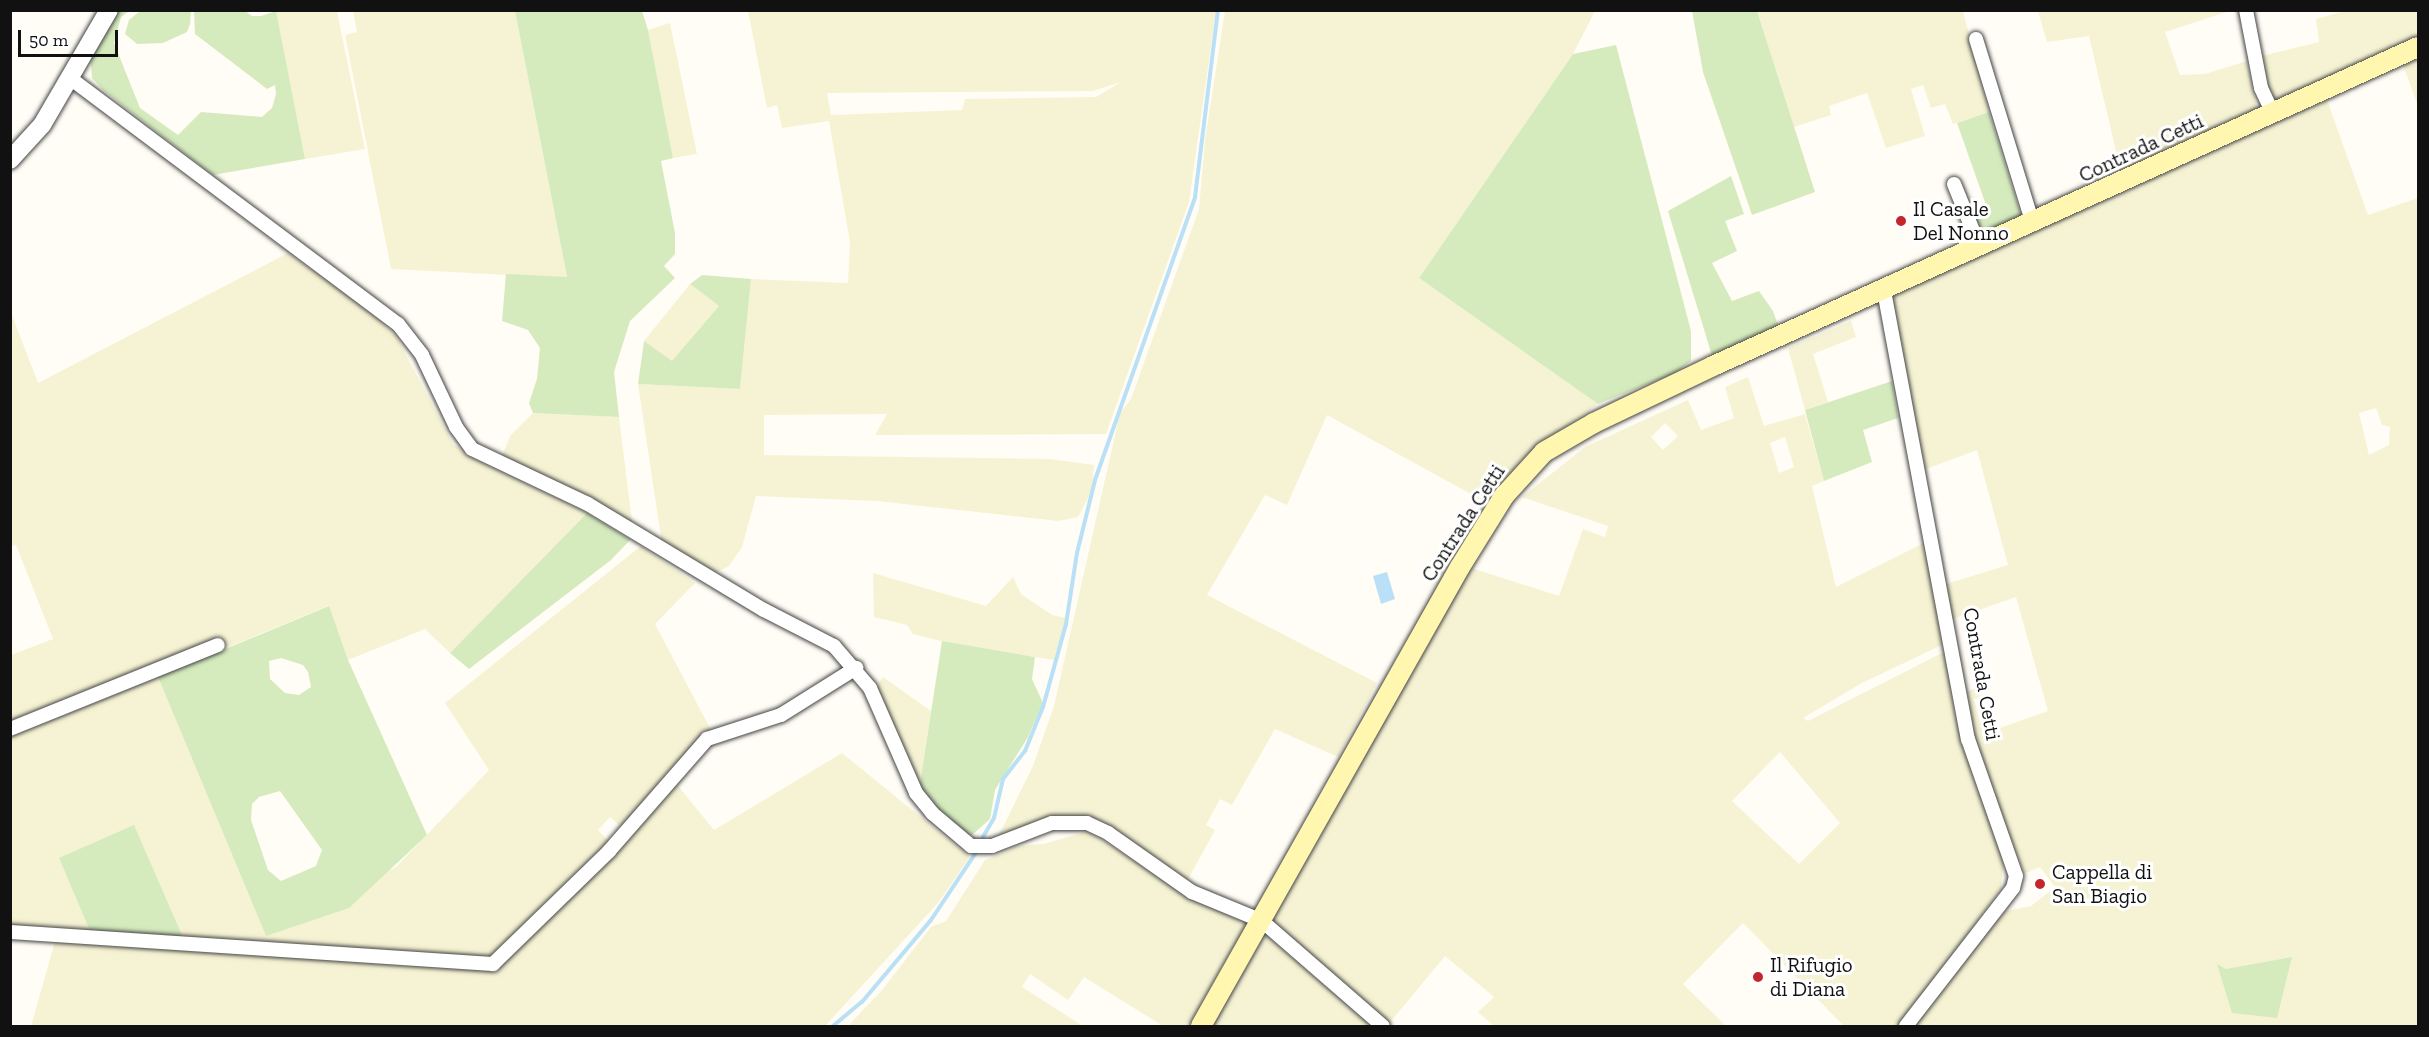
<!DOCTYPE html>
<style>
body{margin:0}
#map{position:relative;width:2429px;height:1037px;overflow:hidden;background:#fffdf5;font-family:"Zilla Slab",serif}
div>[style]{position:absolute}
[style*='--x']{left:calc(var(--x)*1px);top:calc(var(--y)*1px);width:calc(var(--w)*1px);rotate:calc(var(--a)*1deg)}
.farmland>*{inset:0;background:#f6f3d4}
.green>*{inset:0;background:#d5ebbd}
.water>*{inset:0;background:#b9e0f7}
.stream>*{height:4px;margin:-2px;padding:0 2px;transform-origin:2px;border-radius:2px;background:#b9e0f7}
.roads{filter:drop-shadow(0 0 2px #444) drop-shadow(0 0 2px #444)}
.minor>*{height:14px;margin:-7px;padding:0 7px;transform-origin:7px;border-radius:7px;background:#fff}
.tertiary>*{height:18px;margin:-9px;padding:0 9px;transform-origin:9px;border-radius:9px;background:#fff}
.secondary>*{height:20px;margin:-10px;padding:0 10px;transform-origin:10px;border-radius:10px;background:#fff6b0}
.dots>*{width:16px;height:16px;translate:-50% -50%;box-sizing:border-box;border:3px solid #fff;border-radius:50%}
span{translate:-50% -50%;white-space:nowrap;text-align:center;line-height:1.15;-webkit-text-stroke:6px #fff;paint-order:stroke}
.street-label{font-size:21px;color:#111}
.poi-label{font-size:21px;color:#111}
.left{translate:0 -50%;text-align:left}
.frame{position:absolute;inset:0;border:12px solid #111;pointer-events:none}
.scale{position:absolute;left:18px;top:30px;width:100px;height:27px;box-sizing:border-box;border:3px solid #111;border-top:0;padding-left:8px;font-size:18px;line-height:21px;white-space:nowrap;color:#111;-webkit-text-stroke:4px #fff;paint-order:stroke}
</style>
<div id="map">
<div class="farmland">
<div style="clip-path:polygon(275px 11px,337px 11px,365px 149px,305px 159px)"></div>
<div style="clip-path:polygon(353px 11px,515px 11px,567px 278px,391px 269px,345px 35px,357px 32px)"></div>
<div style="clip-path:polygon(evenodd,748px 11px,1216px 11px,1189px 202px,1106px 434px,875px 435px,887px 414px,764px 415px,764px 455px,1050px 459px,1094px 465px,1092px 491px,1078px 517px,1058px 521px,877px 501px,756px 496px,742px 547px,729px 566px,709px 576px,662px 544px,638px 384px,740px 389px,751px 279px,848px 283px,850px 242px,829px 121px,782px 128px,777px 105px,767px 108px,748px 11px,1121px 82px,1096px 97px,965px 99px,962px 110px,831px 115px,827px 93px,1093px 91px,1121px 82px)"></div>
<div style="clip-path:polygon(1225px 11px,1595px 11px,1573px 54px,1419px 278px,1598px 404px,1520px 461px,1489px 504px,1327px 415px,1287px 505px,1265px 495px,1207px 595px,1377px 683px,1338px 757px,1275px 729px,1232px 805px,1220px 799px,1206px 825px,1215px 830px,1186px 883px,1096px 819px,1063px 815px,998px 837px,1033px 766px,1054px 706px,1120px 413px,1131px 399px,1199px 209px,1205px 140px)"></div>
<div style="clip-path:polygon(1757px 11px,1963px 11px,1989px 112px,1953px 124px,1945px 104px,1931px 108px,1923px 85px,1911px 89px,1925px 136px,1886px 148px,1867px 93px,1829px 106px,1831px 115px,1794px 127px)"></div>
<div style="clip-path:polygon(2038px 11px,2230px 11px,2165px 32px,2180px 75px,2205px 74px,2247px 61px,2258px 114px,2122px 177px,2089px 36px,2047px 42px)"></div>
<div style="clip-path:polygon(2345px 11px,2418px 11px,2418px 37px,2273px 104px,2258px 57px,2319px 42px,2316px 19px)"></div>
<div style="clip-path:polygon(670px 23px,697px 154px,673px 158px,648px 30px)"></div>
<div style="clip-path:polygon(2418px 59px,2418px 106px,2403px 65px)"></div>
<div style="clip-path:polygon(evenodd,2327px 100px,2368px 215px,2418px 198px,2418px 1026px,1910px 1026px,1983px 927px,2006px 911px,2031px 906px,2055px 887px,2040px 867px,2025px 873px,1977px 765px,1961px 694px,1982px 686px,1985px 696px,1974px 699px,1983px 734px,2048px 711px,2016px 597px,1950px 620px,1943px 585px,2008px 565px,1977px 450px,1923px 470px,1891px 297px,2327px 100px,2376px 408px,2382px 425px,2390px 427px,2389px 445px,2369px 455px,2359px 413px,2376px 408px)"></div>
<div style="clip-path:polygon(288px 253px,368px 309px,396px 336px,453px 444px,478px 461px,587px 513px,450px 653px,425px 629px,348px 660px,328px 606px,226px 648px,221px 637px,11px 721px,11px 655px,53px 639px,16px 545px,11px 546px,10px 310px,38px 383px)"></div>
<div style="clip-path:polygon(690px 284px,719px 306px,672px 362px,644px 341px)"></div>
<div style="clip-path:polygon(1851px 321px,1856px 337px,1813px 354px,1828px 402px,1805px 410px,1788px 348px)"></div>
<div style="clip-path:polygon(evenodd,1748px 377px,1764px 426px,1805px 414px,1824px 481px,1812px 486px,1836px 587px,1928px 541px,1946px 643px,1862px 683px,1803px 718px,1808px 721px,1948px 650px,2004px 854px,2001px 888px,1902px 1026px,1844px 1026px,1743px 923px,1683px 984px,1726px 1026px,1494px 1026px,1478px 1012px,1494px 997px,1445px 956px,1387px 1026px,1268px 923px,1465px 566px,1559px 596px,1583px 529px,1605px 537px,1608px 526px,1522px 497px,1585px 447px,1688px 400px,1701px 430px,1734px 418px,1725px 387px,1748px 377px,1665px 423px,1678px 436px,1663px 450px,1651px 437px,1665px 423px,1748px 377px,1785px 437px,1794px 467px,1779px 473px,1770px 443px,1785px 437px,1748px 377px,1780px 752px,1840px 823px,1799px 864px,1732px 801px,1780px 752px)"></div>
<div style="clip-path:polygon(533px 413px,619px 417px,632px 522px,502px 457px,510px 436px)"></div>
<div style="clip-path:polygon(641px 546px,695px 583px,655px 624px,711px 730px,624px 829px,610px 817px,598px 830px,610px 843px,493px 963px,185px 942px,59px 858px,92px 936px,11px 929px,11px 737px,158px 677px,266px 936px,396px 867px,489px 770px,445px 703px)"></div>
<div style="clip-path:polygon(873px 573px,986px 606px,1013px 577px,1021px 594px,1052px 615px,1066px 618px,1054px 660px,940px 641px,913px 634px,907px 625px,874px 617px)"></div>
<div style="clip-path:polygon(883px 677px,931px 711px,919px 790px,875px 688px)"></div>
<div style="clip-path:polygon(842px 753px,970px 857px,938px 903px,825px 1026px,31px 1026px,56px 938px,494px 967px,674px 781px,714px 830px)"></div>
<div style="clip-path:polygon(1088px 831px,1195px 901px,1247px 922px,1188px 1026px,1163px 1026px,1084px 977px,1068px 1000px,1030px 974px,1022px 987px,1083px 1026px,848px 1026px,882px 990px,931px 927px,946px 921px,985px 860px,1018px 846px,1044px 844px)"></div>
<div style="clip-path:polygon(1262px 932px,1280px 947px,1371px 1026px,1208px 1026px)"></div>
</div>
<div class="green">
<div style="clip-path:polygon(115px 11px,129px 11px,121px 17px,114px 43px,140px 108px,178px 135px,201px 112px,262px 117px,272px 108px,276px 94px,275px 85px,267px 89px,195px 34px,194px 11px,245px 11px,252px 16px,261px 16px,276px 11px,305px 159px,213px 175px,103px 90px,92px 78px,90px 52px)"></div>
<div style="clip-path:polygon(140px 11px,191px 11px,190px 24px,187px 32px,163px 43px,137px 44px,125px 34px,129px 20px)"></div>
<div style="clip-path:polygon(515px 11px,642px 11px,648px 30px,673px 158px,661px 161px,675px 233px,675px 254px,664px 266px,675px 278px,630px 321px,614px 372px,619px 417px,533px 413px,529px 403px,537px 379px,540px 348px,528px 330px,502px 321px,506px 274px,567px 277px)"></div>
<div style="clip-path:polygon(1692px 11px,1757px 11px,1815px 192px,1752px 215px,1703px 72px)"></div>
<div style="clip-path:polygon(1616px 45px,1691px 331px,1691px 361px,1675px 373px,1598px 404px,1419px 278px,1573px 54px)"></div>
<div style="clip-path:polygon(1989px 112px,2023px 222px,1982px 241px,1972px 211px,1986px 205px,1957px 123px)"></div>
<div style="clip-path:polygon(1731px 176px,1744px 214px,1725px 221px,1737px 251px,1712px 263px,1732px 301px,1759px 291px,1773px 311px,1780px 331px,1713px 359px,1668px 211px)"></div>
<div style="clip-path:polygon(702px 275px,751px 279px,740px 389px,638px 384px,644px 341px,672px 361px,719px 306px,690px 284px)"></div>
<div style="clip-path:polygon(1892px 381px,1898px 418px,1863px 430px,1872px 462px,1824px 481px,1805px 410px)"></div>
<div style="clip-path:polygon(587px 513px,630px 540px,611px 560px,469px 669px,450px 653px)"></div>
<div style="clip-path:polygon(evenodd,329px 606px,348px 660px,427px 835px,349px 908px,266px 936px,158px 677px,329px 606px,281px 658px,303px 665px,308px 672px,311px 687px,299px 695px,285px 693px,270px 679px,269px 661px,281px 658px,329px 606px,280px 791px,322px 850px,316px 866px,281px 881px,268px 870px,251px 820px,252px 804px,259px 797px,280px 791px)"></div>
<div style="clip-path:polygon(942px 641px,1035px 657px,1032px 679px,1043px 703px,1028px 737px,995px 790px,990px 819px,972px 835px,959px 834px,919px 790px)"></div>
<div style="clip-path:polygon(134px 825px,185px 942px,92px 936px,59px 858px)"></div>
<div style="clip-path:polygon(2292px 957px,2277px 1018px,2232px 1013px,2217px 964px,2226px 969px)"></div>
</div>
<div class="water">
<div style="clip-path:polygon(1387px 572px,1395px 599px,1381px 604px,1373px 576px)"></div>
</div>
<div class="stream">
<div style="--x:983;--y:837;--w:22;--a:-60"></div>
<div style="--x:994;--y:818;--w:40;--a:-77"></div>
<div style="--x:1003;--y:779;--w:36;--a:-52"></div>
<div style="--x:1025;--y:751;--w:48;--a:-67.8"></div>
<div style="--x:1043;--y:707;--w:86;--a:-74.5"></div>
<div style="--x:1066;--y:624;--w:72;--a:-81.2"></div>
<div style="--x:1077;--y:553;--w:75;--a:-76.1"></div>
<div style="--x:1095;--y:480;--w:300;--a:-70.5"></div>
<div style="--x:1195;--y:197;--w:188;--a:-83"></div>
<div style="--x:833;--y:1026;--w:38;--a:-40"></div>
<div style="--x:862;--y:1002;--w:107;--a:-49.9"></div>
<div style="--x:931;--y:920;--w:83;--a:-56.3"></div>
</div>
<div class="roads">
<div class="minor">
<div style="--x:2246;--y:10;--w:79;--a:79.1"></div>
<div style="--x:2261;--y:88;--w:29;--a:65"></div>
<div style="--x:1976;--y:39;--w:194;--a:72.9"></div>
<div style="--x:70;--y:78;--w:410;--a:36.9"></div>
<div style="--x:398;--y:324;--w:39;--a:52"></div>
<div style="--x:422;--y:355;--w:80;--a:64.7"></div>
<div style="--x:456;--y:427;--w:27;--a:54"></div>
<div style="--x:472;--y:449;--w:128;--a:25.4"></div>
<div style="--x:588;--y:504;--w:205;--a:31.1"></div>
<div style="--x:764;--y:610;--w:79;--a:27.2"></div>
<div style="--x:834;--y:646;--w:55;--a:49.4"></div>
<div style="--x:870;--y:688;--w:115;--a:66.3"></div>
<div style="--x:916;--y:793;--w:26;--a:51"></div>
<div style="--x:932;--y:813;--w:51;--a:40.2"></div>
<div style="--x:971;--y:846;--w:21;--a:0"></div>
<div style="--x:992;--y:846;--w:64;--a:-21"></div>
<div style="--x:1052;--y:823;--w:35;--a:0"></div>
<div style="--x:1087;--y:823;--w:23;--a:25"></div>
<div style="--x:1108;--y:833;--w:103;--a:35.1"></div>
<div style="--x:1192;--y:892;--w:76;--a:22.5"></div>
<div style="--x:1262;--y:921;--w:160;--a:41"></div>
<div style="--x:1954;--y:184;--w:69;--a:67.9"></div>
<div style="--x:1884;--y:291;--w:456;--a:79.4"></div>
<div style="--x:1968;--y:739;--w:145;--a:70.7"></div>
<div style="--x:2016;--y:876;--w:12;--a:104"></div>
<div style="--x:2013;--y:888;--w:175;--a:127.8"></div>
<div style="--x:10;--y:729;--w:224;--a:-22"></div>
<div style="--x:10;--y:932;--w:484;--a:3.8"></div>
<div style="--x:493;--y:964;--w:162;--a:-44.2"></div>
<div style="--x:609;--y:851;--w:149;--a:-48.8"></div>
<div style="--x:707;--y:739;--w:78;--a:-18"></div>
<div style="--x:781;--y:715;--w:89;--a:-32.1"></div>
</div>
<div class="tertiary">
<div style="--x:10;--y:160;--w:47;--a:-47.6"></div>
<div style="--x:42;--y:125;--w:133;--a:-59.8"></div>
</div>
<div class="secondary">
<div style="--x:1201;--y:1026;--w:527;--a:-60.57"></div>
<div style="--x:1460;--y:567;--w:84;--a:-58.2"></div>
<div style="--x:1504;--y:496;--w:59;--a:-47.7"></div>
<div style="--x:1544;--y:452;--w:58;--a:-30.1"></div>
<div style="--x:1594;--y:423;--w:132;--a:-25.6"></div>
<div style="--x:1713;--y:366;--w:774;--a:-24.35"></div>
</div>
</div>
<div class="dots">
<div style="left:1901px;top:221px;background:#c4262e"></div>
<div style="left:2040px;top:884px;background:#c4262e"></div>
<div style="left:1758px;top:977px;background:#c4262e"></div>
</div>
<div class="street-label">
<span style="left:2141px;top:148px;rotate:-25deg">Contrada Cetti</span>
<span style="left:1463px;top:523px;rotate:-57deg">Contrada Cetti</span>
<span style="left:1982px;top:674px;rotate:80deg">Contrada Cetti</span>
</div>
<div class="poi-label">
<span class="left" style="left:1913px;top:221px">Il Casale<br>Del Nonno</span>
<span class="left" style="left:2052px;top:884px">Cappella di<br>San Biagio</span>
<span class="left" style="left:1770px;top:977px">Il Rifugio<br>di Diana</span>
</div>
<div class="frame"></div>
<div class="scale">50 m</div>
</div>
